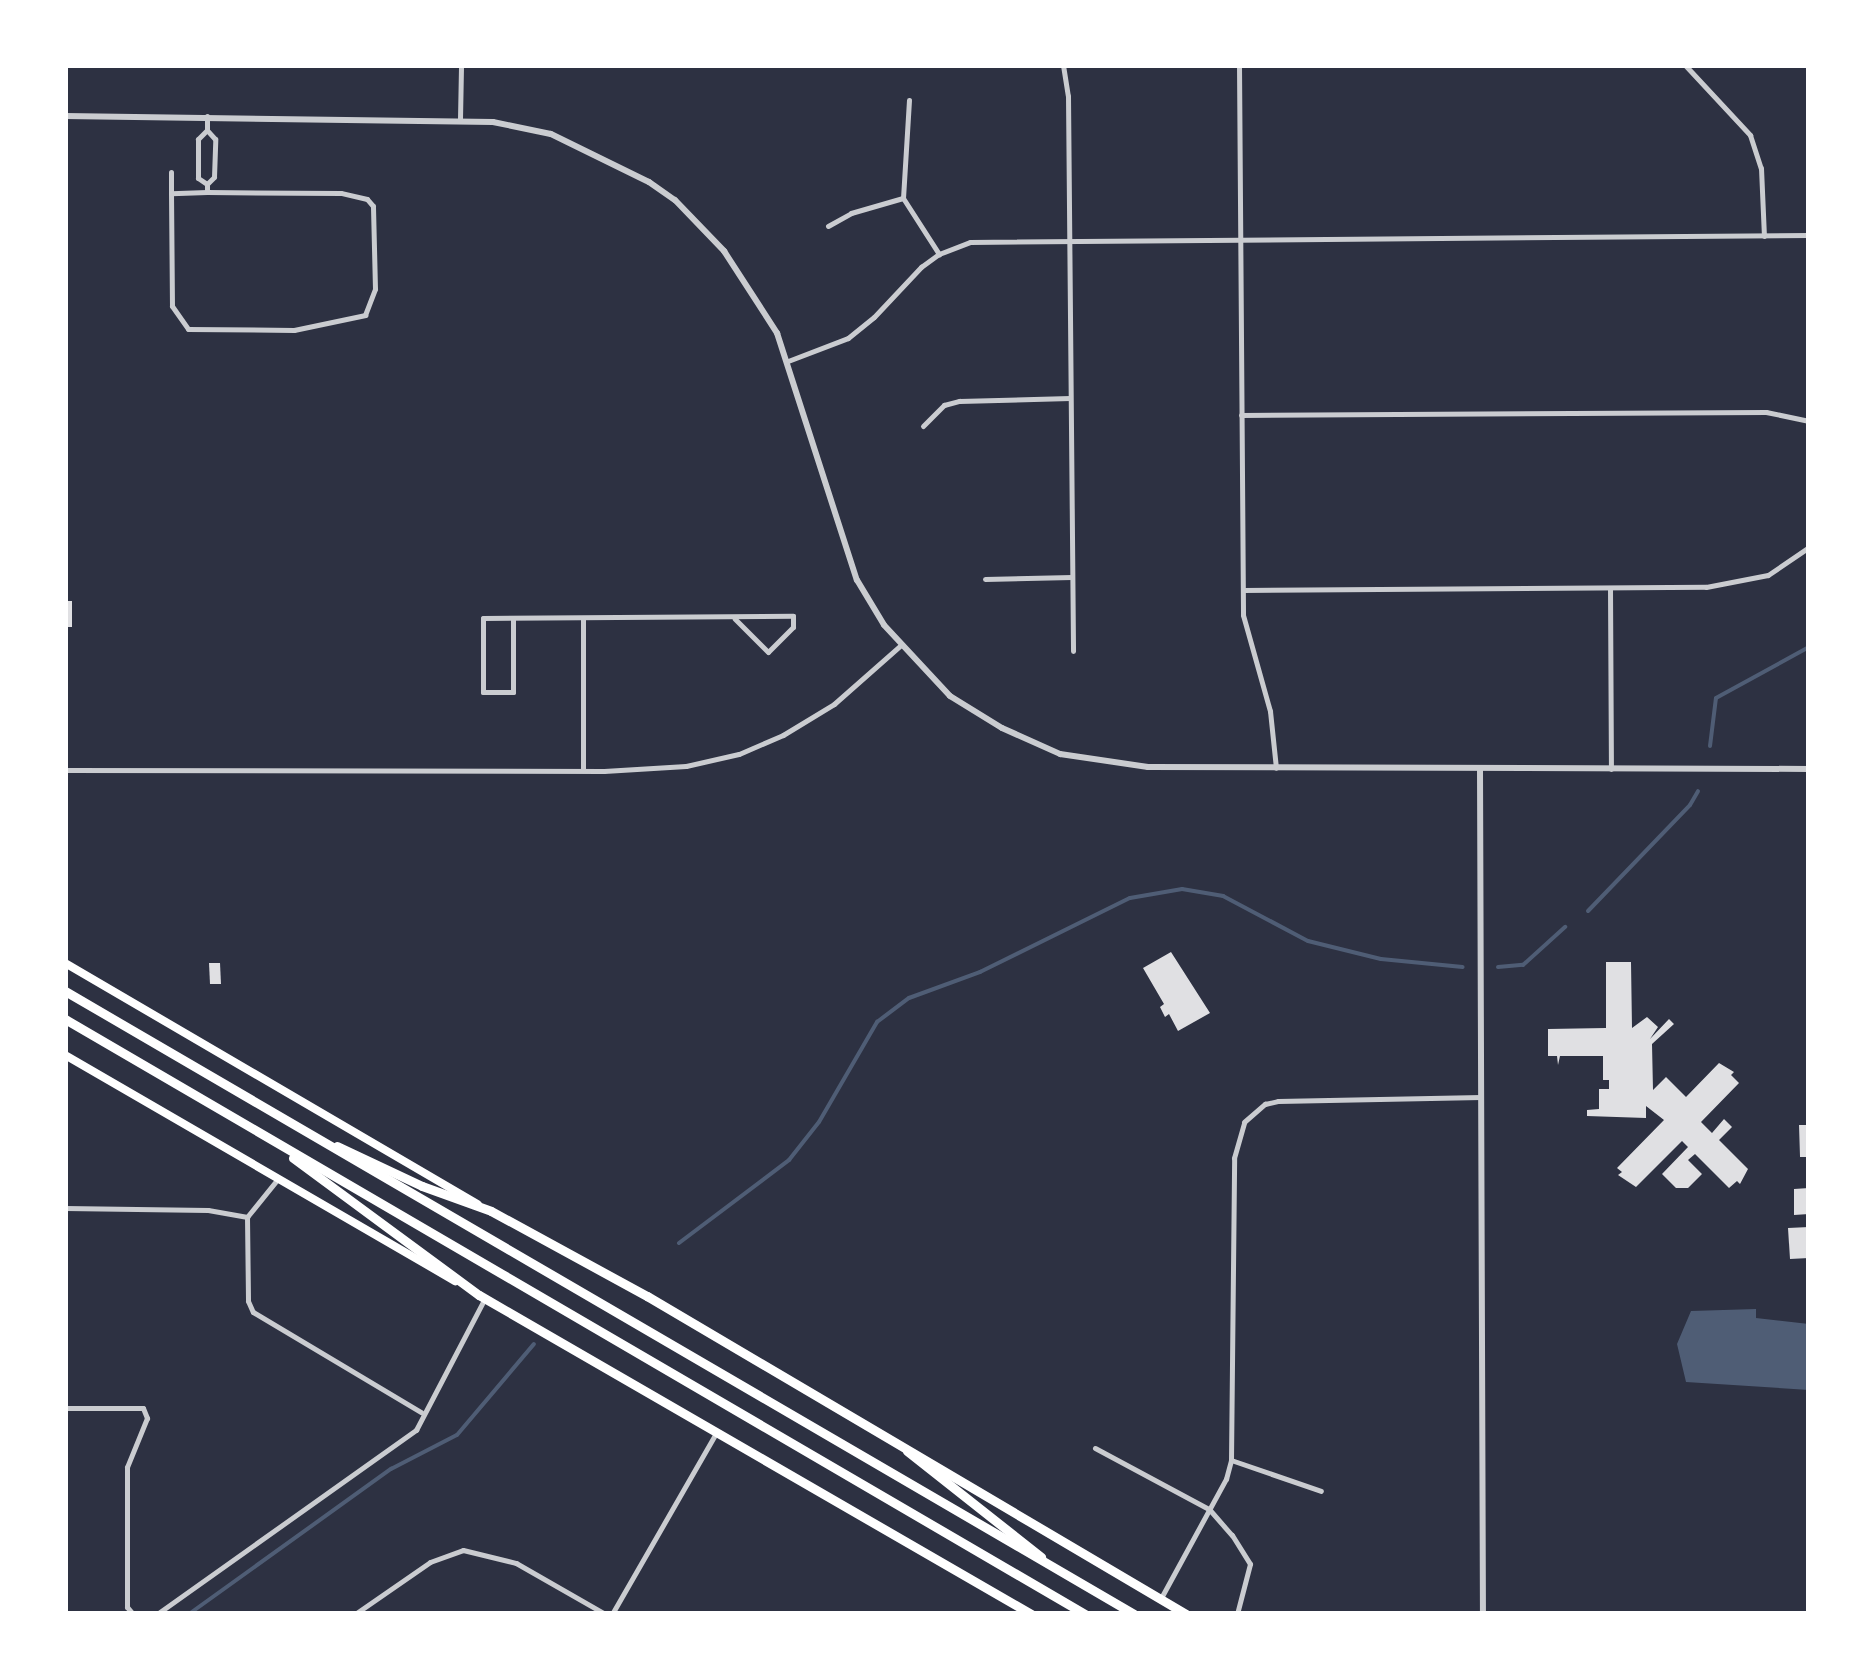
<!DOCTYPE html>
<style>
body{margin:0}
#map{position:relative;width:1874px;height:1679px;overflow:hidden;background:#2d3142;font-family:"Titillium Web",sans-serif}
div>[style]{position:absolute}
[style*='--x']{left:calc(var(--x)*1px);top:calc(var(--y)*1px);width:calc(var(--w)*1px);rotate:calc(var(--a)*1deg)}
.water>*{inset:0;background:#4f5d75}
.stream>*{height:4px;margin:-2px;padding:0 2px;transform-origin:2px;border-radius:2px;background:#4f5d75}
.building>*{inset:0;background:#e0e0e3}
.minor>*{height:5px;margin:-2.5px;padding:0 2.5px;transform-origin:2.5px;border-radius:2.5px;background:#caccd0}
.tertiary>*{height:6px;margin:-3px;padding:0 3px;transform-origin:3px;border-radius:3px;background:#caccd0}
.secondary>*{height:8px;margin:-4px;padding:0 4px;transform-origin:4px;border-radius:4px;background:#fff}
.trunk>*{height:9px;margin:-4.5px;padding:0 4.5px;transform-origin:4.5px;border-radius:4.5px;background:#fff}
.motorway>*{height:9px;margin:-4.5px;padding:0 4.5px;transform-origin:4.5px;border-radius:4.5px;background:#fff}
span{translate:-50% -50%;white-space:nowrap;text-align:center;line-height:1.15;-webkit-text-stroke:10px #fff;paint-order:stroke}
.frame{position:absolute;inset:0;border:68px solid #fff;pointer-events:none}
</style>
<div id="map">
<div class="water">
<div style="clip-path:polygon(1756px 1309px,1756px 1318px,1809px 1324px,1809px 1390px,1686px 1382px,1677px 1344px,1691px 1311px)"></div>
</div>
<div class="stream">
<div style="--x:1710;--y:746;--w:48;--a:-82.9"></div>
<div style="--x:1716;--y:698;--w:106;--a:-28.7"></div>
<div style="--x:1588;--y:911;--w:147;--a:-46.1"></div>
<div style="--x:1690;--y:805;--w:16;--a:-60"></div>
<div style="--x:1498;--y:967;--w:25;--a:-5"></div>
<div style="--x:1523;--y:965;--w:57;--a:-42.1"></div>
<div style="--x:679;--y:1243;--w:138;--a:-37"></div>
<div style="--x:789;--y:1160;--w:48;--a:-51.7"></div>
<div style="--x:819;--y:1122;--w:116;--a:-59.9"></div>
<div style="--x:877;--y:1022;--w:40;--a:-37"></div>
<div style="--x:909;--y:998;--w:76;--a:-20.1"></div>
<div style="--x:980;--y:972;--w:167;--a:-26.3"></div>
<div style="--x:1130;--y:898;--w:53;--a:-9.8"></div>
<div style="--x:1182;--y:889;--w:42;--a:9.7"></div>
<div style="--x:1223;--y:896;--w:96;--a:27.9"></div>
<div style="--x:1308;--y:941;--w:75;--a:13.9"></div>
<div style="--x:1381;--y:959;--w:82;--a:5.6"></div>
<div style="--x:189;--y:1614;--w:249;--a:-35.7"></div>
<div style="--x:391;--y:1469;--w:74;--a:-27.3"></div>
<div style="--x:457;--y:1435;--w:119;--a:-49.8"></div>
</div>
<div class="building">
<div style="clip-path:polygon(65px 601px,72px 601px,72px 627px,65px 627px)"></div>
<div style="clip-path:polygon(1171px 952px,1210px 1013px,1178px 1031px,1169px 1014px,1165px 1017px,1160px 1007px,1164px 1004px,1143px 968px)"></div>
<div style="clip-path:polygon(1606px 962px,1631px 962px,1632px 1028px,1647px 1017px,1658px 1027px,1650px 1039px,1669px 1019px,1674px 1024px,1652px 1044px,1653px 1090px,1666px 1077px,1686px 1097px,1719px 1063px,1734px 1072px,1731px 1075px,1739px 1083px,1701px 1122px,1712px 1133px,1724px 1119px,1732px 1127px,1719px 1140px,1748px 1169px,1740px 1184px,1737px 1181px,1729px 1188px,1695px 1154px,1688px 1160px,1702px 1174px,1688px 1188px,1676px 1188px,1662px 1174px,1688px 1147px,1682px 1141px,1636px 1187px,1618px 1175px,1622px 1172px,1617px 1168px,1664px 1120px,1646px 1106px,1646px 1118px,1587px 1116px,1587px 1110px,1599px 1109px,1599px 1089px,1609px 1089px,1609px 1080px,1603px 1080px,1603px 1056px,1560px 1056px,1558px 1065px,1557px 1056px,1548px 1056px,1548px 1029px,1606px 1028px)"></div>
<div style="clip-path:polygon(209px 963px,220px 963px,221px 984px,210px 984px)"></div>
<div style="clip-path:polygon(1799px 1125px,1809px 1125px,1809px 1157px,1800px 1157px)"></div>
<div style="clip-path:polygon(1809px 1188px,1809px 1214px,1794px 1215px,1794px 1189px)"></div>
<div style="clip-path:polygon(1809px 1227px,1809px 1258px,1790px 1259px,1788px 1228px)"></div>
</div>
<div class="minor">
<div style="--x:1063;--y:65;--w:31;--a:81"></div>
<div style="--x:1068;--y:96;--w:555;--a:89.48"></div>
<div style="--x:1239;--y:65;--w:550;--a:89.58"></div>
<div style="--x:1243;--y:615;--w:100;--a:74.3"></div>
<div style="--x:1270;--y:711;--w:57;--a:84"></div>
<div style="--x:1685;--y:65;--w:96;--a:47.1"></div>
<div style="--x:1750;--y:135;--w:35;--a:72"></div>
<div style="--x:1761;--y:168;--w:68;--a:87.5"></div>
<div style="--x:909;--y:100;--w:98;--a:93.5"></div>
<div style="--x:903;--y:198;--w:67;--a:57.3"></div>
<div style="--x:460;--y:119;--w:54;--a:-88.9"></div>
<div style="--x:207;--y:130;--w:13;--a:135"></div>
<div style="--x:198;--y:139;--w:39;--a:90"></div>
<div style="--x:198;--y:178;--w:11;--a:34"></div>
<div style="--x:207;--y:184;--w:10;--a:-45"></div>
<div style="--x:214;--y:177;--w:38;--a:-88"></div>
<div style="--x:215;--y:139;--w:12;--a:-132"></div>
<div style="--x:207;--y:130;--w:14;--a:-90"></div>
<div style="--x:171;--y:172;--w:21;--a:90"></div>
<div style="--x:207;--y:192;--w:36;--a:178"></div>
<div style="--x:171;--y:193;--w:113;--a:89.5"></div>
<div style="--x:172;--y:306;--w:28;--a:55"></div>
<div style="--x:188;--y:329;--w:106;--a:0.5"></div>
<div style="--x:294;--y:330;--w:73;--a:-11.9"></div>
<div style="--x:365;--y:315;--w:28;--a:-69"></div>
<div style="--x:375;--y:289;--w:83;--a:-91.4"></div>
<div style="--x:373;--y:206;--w:9;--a:-131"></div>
<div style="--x:367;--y:199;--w:27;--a:-167"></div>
<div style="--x:341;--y:193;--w:134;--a:-179.6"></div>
<div style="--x:207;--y:192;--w:8;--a:-90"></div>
<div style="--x:828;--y:226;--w:26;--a:-29"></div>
<div style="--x:851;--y:213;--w:54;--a:-16.1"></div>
<div style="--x:788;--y:361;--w:64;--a:-21"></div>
<div style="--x:848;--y:338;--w:33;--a:-39"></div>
<div style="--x:874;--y:317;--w:69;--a:-46.8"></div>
<div style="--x:921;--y:267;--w:22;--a:-36"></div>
<div style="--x:939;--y:254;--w:33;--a:-21"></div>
<div style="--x:970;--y:242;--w:839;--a:-0.48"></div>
<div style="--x:1241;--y:415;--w:525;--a:-0.33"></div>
<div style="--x:1766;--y:412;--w:44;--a:11.8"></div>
<div style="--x:923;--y:426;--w:30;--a:-45"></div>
<div style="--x:944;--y:405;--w:16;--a:-15"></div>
<div style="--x:959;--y:401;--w:111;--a:-1.5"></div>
<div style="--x:985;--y:579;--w:87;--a:-1.3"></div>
<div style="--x:1610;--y:588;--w:181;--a:89.7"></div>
<div style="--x:1243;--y:590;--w:463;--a:-0.4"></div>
<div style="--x:1706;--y:587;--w:63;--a:-11"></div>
<div style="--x:1768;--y:575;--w:50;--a:-34.3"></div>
<div style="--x:513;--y:618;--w:74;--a:90"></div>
<div style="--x:513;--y:692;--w:30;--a:180"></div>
<div style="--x:483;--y:692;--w:74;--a:-90"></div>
<div style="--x:483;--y:618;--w:310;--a:-0.4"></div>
<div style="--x:793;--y:616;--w:11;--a:90"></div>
<div style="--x:793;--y:627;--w:35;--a:135"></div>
<div style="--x:768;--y:652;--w:47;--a:-135"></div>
<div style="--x:65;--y:770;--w:539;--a:0.11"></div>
<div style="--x:604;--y:771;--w:82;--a:-3.5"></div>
<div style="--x:686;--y:766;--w:54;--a:-12.8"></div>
<div style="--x:739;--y:754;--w:48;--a:-23.4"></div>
<div style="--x:783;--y:735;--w:60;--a:-31.3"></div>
<div style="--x:834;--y:704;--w:89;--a:-41.4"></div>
<div style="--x:583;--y:770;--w:152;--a:-90"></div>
<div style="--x:65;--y:1208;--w:143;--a:0.8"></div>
<div style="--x:208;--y:1210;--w:40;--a:10"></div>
<div style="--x:247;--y:1217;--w:84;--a:89.3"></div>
<div style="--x:248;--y:1301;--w:12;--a:66"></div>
<div style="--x:253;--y:1312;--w:196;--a:30.8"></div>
<div style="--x:247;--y:1217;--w:48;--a:-51"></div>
<div style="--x:65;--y:1408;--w:78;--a:0"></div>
<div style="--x:143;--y:1408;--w:11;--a:68"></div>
<div style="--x:147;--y:1418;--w:53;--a:112.2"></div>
<div style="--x:127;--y:1467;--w:140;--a:90"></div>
<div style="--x:127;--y:1607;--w:9;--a:49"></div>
<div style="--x:1095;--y:1448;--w:129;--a:28.2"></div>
<div style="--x:1209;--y:1509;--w:35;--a:49"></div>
<div style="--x:1232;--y:1535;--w:34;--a:58"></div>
<div style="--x:1250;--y:1564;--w:52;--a:104.6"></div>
<div style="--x:1231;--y:1460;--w:95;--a:19"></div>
<div style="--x:1161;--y:1598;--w:136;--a:-61.4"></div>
<div style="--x:1226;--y:1479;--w:20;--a:-75"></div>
<div style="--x:1231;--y:1460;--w:302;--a:-89.4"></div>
<div style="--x:1234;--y:1158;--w:37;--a:-74"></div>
<div style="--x:1244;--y:1122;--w:28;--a:-41"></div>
<div style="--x:1265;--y:1104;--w:13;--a:-13"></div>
<div style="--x:1278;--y:1101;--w:203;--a:-1.1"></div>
<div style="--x:157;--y:1614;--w:318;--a:-35.4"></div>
<div style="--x:416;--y:1430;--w:149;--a:-62.4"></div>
<div style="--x:355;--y:1614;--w:91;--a:-34.7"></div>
<div style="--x:430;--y:1562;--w:35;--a:-20"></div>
<div style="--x:463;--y:1550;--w:55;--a:13.8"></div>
<div style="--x:516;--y:1563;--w:103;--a:29.8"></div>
<div style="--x:612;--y:1614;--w:209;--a:-60.1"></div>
</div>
<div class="tertiary">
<div style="--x:65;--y:116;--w:428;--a:0.8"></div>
<div style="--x:493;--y:122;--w:59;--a:11.7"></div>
<div style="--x:551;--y:134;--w:109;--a:26.1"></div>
<div style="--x:649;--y:182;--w:32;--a:35"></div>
<div style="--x:675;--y:200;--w:71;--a:46.1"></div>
<div style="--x:724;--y:251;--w:98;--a:57.1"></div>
<div style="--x:777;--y:333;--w:260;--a:72.1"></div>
<div style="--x:857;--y:580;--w:52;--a:59"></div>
<div style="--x:884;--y:625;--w:97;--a:47.1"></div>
<div style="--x:950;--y:696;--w:61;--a:31.6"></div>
<div style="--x:1002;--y:728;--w:64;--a:24.1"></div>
<div style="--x:1060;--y:754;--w:89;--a:8.4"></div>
<div style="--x:1148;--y:767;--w:661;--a:0.17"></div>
<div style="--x:1480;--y:769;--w:845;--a:89.8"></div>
</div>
<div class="secondary">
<div style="--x:65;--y:963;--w:478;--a:30.3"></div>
<div style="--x:65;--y:1055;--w:451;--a:30.1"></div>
</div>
<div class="trunk">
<div style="--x:491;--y:1211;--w:178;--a:28.6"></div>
<div style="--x:647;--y:1296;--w:626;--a:30.54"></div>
<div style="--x:479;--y:1295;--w:638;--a:30.02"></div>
</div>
<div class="motorway">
<div style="--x:65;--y:991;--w:1237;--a:30.23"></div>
<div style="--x:65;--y:1019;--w:1181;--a:30.26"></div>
<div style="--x:337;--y:1146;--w:94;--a:25.2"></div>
<div style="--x:422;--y:1186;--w:73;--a:19.9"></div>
<div style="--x:293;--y:1158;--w:231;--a:36.4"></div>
<div style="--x:907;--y:1451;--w:171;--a:38.3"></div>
</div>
<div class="frame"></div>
</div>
